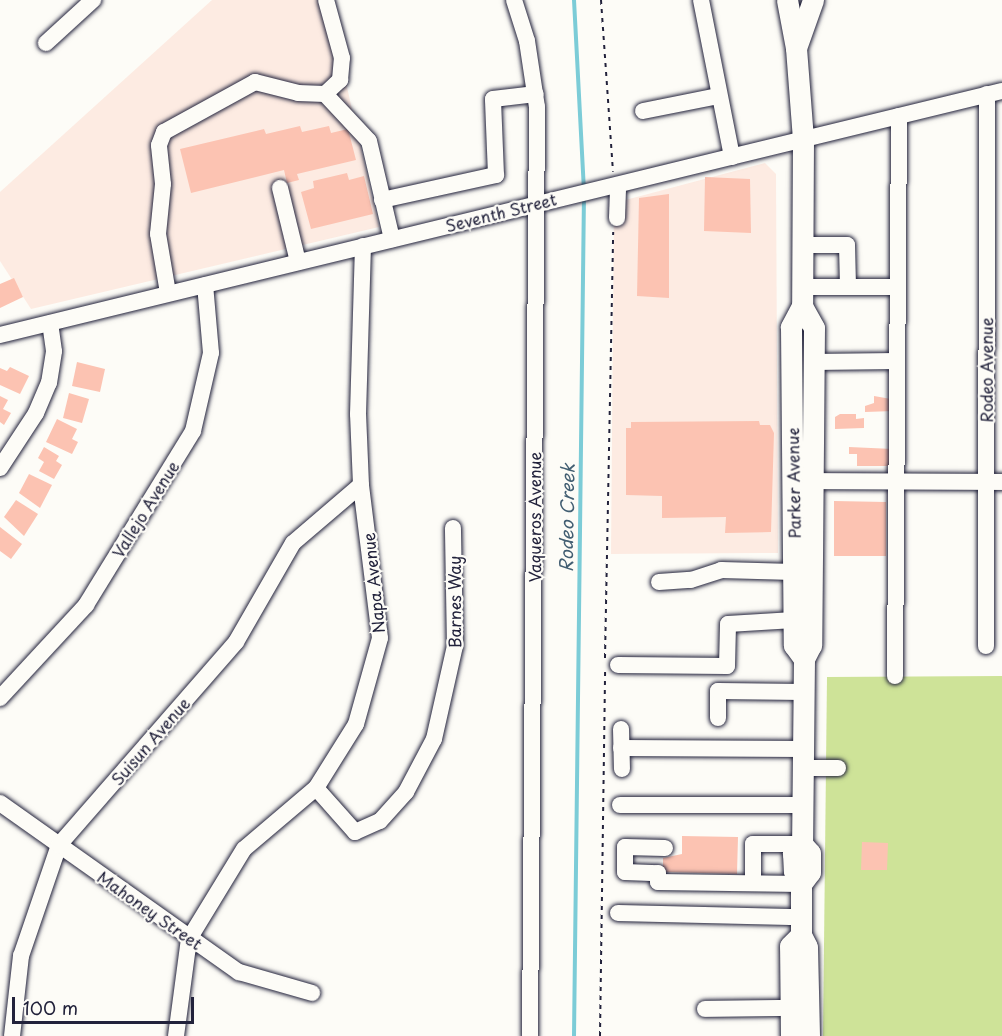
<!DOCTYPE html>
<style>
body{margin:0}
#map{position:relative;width:1002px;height:1036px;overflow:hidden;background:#fdfcf7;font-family:"Playpen Sans",sans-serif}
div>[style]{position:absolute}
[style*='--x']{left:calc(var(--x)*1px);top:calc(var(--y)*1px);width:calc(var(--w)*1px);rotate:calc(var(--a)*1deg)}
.built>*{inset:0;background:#fdebe2}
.green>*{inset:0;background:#cee398}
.stream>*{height:4px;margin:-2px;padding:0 2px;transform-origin:2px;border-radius:2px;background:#7cccd7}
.building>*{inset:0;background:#fcc3b2}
.path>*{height:2px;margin-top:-1px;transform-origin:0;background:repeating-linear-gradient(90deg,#22223b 0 4.5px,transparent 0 9px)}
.roads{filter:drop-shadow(0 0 2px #22223b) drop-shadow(0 0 2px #22223b)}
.minor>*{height:16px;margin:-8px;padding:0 8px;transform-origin:8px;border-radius:8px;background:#fdfcf7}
.major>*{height:21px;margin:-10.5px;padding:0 10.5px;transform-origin:10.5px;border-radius:10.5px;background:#fdfcf7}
span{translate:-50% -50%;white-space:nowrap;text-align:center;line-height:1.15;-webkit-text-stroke:4.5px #fdfcf7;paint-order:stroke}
.street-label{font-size:16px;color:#22223b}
.water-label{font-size:18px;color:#425e72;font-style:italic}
.scale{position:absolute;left:12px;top:997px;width:182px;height:27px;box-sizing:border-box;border:3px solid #22223b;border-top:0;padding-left:8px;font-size:18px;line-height:21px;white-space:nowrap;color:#22223b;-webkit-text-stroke:4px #fdfcf7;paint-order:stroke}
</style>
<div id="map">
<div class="built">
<div style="clip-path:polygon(212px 0,327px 0,379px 227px,31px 309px,0 261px,0 192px)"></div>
<div style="clip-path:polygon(765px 163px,776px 174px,778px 553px,611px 554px,614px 203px)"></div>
</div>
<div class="green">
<div style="clip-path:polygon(1002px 676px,1002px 1036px,823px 1036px,827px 677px)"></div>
</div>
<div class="stream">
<div style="--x:574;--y:0;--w:188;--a:87"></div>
<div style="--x:574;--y:1036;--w:838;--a:-89.32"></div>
</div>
<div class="building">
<div style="clip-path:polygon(300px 126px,302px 132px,329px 126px,331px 133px,348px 129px,356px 160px,297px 174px,299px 180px,287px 183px,284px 170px,191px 193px,180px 149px,264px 129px,266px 134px)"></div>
<div style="clip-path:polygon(347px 173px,349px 180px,364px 176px,373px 214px,311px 229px,301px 192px,314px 188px,313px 181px)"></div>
<div style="clip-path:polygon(705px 177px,750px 179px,751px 233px,704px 231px)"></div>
<div style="clip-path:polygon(669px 194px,669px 298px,637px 296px,639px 198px)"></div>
<div style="clip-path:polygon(14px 278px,23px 297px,0 308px,0 284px)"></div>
<div style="clip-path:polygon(77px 362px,105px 369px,100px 392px,72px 386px)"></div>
<div style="clip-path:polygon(10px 367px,29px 376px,20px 394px,0 385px,0 368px,7px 371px)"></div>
<div style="clip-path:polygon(69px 393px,89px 399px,82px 423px,63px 418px)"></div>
<div style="clip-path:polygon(0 396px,8px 400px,3px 409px,11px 413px,4px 425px,0 422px)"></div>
<div style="clip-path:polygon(874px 396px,891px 399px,894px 411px,865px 412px,865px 406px,874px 403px)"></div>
<div style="clip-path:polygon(840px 414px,856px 414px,856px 419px,864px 418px,864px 428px,835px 429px,835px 417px)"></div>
<div style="clip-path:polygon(57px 419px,77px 429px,72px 439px,78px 442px,72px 454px,46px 442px)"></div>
<div style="clip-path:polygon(759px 421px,760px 425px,770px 425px,774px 433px,771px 532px,725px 533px,726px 517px,662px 518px,662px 496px,626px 495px,626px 428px,631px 428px,631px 422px)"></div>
<div style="clip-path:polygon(44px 447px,59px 456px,56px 461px,62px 465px,54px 479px,39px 471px,44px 462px,38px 458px)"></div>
<div style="clip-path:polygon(849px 447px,893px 449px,893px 466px,857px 466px,857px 454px,849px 454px)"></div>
<div style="clip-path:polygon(29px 474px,52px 485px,40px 508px,19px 493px)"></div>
<div style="clip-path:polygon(16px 500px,38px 514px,24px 536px,4px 517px)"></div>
<div style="clip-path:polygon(834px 501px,886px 502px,886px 556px,834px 556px)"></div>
<div style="clip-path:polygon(0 527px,22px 544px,11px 559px,0 551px)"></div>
<div style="clip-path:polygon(682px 836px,738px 837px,737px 874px,663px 872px,663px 858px,682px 854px)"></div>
<div style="clip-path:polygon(862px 842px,888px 843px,887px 870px,861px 870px)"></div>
</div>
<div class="path">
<div style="--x:601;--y:0;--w:172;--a:86"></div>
<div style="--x:605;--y:658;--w:426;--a:-88.9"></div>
<div style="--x:600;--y:1036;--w:366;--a:-89.2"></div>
</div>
<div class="roads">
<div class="minor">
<div style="--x:514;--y:0;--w:43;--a:72.4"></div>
<div style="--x:527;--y:41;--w:67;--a:81.4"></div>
<div style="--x:537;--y:107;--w:929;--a:90.43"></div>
<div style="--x:701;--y:0;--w:160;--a:78.8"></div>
<div style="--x:46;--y:43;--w:64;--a:-42.5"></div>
<div style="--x:325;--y:94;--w:21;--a:-43"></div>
<div style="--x:340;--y:80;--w:22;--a:-85"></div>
<div style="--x:342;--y:58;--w:60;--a:-105.4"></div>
<div style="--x:643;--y:111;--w:76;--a:-11.3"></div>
<div style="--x:280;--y:188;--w:76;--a:76.3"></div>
<div style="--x:382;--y:200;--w:117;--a:-12.4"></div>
<div style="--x:496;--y:175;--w:76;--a:-92.3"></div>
<div style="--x:493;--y:99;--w:43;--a:-6.6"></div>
<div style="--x:617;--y:218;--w:33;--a:-88"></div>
<div style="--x:802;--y:245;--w:45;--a:0"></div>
<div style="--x:847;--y:245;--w:42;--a:88.6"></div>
<div style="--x:802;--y:287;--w:96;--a:0"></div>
<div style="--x:168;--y:293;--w:60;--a:-99.6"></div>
<div style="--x:158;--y:234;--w:50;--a:-84.3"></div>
<div style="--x:163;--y:184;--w:39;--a:-96"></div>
<div style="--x:159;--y:145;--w:14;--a:-69"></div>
<div style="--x:164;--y:132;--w:104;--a:-28.8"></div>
<div style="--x:255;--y:82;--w:44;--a:14.3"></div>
<div style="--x:298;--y:93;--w:27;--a:2"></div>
<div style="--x:325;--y:94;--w:64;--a:46.9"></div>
<div style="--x:369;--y:141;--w:101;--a:76.8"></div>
<div style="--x:0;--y:335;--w:1031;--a:-13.69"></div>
<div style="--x:813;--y:362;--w:84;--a:-0.7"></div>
<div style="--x:0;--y:468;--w:66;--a:-56.8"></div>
<div style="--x:36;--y:413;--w:33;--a:-67"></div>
<div style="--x:49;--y:383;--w:32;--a:-81"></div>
<div style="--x:54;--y:351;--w:28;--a:-98"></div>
<div style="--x:802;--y:481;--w:200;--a:0.3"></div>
<div style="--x:659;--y:582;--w:32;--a:-4"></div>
<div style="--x:691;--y:580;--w:32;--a:-18"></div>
<div style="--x:721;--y:570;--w:73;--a:1.6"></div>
<div style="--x:986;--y:646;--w:552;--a:-89.9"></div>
<div style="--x:618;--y:665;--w:109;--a:0.5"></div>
<div style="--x:727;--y:666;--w:42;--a:-88.6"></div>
<div style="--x:728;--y:624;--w:66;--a:-3.5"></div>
<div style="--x:895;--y:676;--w:560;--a:-89.59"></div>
<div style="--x:0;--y:698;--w:127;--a:-47.2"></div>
<div style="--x:86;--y:605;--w:204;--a:-58.4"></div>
<div style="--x:193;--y:431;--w:80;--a:-77"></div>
<div style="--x:211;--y:353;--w:68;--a:-95"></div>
<div style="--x:718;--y:718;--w:27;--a:-90"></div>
<div style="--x:718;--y:691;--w:85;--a:0.7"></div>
<div style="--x:621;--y:729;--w:40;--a:88.6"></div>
<div style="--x:621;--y:748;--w:182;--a:0.3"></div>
<div style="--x:802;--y:768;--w:36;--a:0"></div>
<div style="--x:316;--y:788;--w:59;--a:48.4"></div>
<div style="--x:355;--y:832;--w:27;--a:-24"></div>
<div style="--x:380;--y:821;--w:39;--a:-48"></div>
<div style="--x:406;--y:792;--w:60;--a:-62.2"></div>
<div style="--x:434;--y:739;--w:95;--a:-77.3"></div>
<div style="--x:455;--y:646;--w:118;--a:-91"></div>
<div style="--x:0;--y:803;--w:293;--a:35.3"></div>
<div style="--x:239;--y:972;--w:76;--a:16"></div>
<div style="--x:620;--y:805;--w:182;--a:0"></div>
<div style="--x:665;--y:848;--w:40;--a:-178.6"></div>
<div style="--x:625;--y:847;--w:25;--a:90"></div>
<div style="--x:625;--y:872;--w:33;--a:2"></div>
<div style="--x:658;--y:873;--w:9;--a:90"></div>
<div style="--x:658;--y:882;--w:143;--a:0.8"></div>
<div style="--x:753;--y:882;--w:38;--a:-90"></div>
<div style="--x:753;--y:844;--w:49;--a:0"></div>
<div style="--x:618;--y:913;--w:183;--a:1.3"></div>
<div style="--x:705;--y:1009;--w:85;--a:-0.7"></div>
<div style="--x:12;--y:1036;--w:81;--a:-83.6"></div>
<div style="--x:21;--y:956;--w:117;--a:-71.1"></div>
<div style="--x:59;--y:845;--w:269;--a:-48.9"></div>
<div style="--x:236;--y:642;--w:114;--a:-60.1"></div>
<div style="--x:293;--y:543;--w:89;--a:-40.5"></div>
<div style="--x:176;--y:1036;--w:98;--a:-82.4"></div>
<div style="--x:189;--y:939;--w:105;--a:-58.6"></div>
<div style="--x:244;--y:849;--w:94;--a:-40.3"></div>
<div style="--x:316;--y:788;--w:75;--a:-58"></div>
<div style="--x:356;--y:724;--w:89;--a:-74.4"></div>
<div style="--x:380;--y:638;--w:154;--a:-97.1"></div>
<div style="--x:361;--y:485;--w:71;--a:-92.4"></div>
<div style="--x:358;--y:414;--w:168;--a:-88.3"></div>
</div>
<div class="major">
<div style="--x:787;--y:0;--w:49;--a:79.4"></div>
<div style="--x:796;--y:48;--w:92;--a:85.6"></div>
<div style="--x:803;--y:140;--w:166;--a:90.3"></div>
<div style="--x:802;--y:306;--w:25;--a:61"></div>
<div style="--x:814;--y:328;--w:317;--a:90.5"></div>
<div style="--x:811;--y:645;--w:16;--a:117"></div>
<div style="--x:804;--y:659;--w:185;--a:90.6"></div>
<div style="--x:802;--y:844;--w:13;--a:135"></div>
<div style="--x:793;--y:853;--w:18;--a:87"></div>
<div style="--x:794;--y:871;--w:15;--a:62"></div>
<div style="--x:801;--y:884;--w:51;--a:90"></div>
<div style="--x:801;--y:935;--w:13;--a:63"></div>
<div style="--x:807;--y:947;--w:89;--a:88.7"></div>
<div style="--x:796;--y:48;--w:51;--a:-70.5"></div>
<div style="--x:802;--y:306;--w:24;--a:118"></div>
<div style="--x:791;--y:327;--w:318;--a:89.5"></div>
<div style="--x:794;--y:645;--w:17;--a:54"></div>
<div style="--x:801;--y:884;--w:15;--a:-53"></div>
<div style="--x:810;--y:872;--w:19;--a:-90"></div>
<div style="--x:810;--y:853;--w:12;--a:-132"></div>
<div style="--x:791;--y:1036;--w:90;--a:-90.6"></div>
<div style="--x:790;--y:946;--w:16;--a:-45"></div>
</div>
</div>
<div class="street-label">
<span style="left:501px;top:212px;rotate:-14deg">Seventh Street</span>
<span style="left:986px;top:370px;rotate:-90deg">Rodeo Avenue</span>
<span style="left:793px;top:483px;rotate:-91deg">Parker Avenue</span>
<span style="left:145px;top:509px;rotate:-58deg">Vallejo Avenue</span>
<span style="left:534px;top:517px;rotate:-90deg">Vaqueros Avenue</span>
<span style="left:373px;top:583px;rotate:-96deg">Napa Avenue</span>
<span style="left:454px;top:602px;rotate:-90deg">Barnes Way</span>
<span style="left:150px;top:741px;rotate:-49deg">Suisun Avenue</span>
<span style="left:150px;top:910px;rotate:35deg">Mahoney Street</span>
</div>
<div class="water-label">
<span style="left:567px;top:518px;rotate:-89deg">Rodeo Creek</span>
</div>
<div class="scale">100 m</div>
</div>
